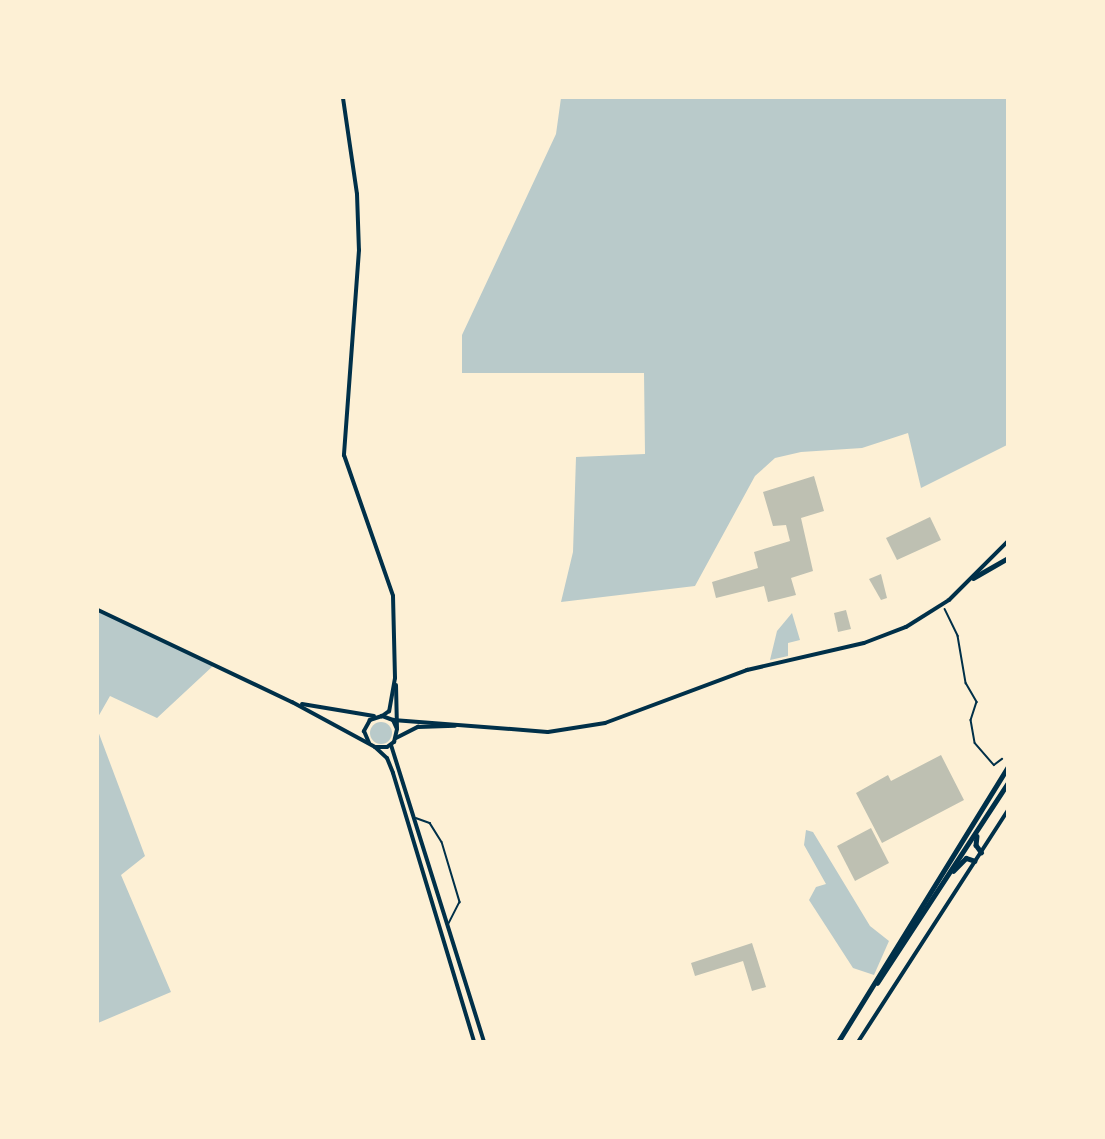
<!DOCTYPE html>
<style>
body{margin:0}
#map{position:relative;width:1105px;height:1139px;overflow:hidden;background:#fdf0d5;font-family:"DM Sans",sans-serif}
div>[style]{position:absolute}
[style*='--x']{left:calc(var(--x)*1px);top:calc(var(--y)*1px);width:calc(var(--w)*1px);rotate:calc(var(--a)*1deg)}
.green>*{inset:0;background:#b9caca}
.round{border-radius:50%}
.building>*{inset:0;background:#bec0b2}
.path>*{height:1.5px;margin:-0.75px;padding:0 0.75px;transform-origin:0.75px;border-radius:0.75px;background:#003049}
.service>*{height:1.5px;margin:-0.75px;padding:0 0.75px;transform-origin:0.75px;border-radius:0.75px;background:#003049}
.tertiary>*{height:4px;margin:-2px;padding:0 2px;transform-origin:2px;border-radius:2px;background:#003049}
.secondary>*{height:4px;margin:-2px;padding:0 2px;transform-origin:2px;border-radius:2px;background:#003049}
.primary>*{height:4.5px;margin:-2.25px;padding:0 2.25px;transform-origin:2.25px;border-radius:2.25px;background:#003049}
span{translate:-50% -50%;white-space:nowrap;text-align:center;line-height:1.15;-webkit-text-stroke:6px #fdf0d5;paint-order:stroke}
.frame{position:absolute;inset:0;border:99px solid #fdf0d5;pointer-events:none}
</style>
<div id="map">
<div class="green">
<div style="clip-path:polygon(561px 98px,1007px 98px,1007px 445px,921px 488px,908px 433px,862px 448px,801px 452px,775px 458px,755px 476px,695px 586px,561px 602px,573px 552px,576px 457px,645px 454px,644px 373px,462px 373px,462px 335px,556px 134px)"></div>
<div style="clip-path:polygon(98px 610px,214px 665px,157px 718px,110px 696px,98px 717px)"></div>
<div style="clip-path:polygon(792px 613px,800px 640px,788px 643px,788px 656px,770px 660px,777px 631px)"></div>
<div class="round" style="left:370px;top:722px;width:22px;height:22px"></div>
<div style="clip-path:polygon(98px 731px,145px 856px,121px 875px,171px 992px,98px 1023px)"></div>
<div style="clip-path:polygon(806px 830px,813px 832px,870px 926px,889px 941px,874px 975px,853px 968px,809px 900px,816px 887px,826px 884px,804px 845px)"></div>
</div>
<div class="building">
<div style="clip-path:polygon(814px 476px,824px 511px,801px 518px,813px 571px,791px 578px,796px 595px,768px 602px,764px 586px,716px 598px,712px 582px,758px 568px,754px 552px,790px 541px,786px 525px,773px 526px,763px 492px)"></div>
<div style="clip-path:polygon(930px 517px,941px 540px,897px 560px,886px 538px)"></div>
<div style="clip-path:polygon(881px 574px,887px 598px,881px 600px,869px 579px)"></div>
<div style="clip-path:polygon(846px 610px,851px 629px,838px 632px,834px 613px)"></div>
<div style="clip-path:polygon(941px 755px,964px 800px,882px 843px,856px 793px,888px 775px,891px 781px)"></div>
<div style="clip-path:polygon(871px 828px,889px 863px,855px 881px,837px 846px)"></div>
<div style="clip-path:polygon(752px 943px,766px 987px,752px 991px,743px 961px,695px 976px,691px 963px)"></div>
</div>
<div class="path">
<div style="--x:945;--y:609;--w:30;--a:64"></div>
<div style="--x:958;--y:636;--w:48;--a:80.3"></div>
<div style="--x:966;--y:683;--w:22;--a:60"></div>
<div style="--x:977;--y:702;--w:19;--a:108"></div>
<div style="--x:971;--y:720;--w:23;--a:80"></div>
<div style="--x:975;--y:743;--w:29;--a:49"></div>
<div style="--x:994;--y:765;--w:10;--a:-37"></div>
</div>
<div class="service">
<div style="--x:416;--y:818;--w:15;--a:20"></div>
<div style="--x:430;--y:823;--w:22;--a:58"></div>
<div style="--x:442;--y:842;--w:63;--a:73.3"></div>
<div style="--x:460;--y:902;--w:27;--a:117"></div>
</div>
<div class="tertiary">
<div style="--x:343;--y:98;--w:97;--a:81.7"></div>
<div style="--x:357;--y:194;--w:56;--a:88"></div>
<div style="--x:359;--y:250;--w:206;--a:94.2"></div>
<div style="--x:344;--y:455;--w:149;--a:70.8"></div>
<div style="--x:393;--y:596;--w:82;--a:88.6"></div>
<div style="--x:395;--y:678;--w:34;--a:100"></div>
<div style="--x:389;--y:711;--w:9;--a:144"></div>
<div style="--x:396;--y:685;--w:43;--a:88.7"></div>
<div style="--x:391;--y:745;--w:311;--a:72.6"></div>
<div style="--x:375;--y:747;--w:16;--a:43"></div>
<div style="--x:387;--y:758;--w:16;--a:68"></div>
<div style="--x:393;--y:773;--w:281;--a:73.2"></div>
<div style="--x:858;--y:1042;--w:276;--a:-57.1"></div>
</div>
<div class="secondary">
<div style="--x:98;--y:610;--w:215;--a:25.4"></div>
<div style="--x:292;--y:702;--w:94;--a:28.5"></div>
<div style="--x:375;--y:747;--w:12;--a:0"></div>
<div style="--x:387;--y:747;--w:9;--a:-36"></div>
<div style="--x:394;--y:742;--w:13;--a:-77"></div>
<div style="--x:397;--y:729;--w:10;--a:-114"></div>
<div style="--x:393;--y:720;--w:12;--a:-160"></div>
<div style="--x:382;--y:716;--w:13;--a:162"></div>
<div style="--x:370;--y:720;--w:13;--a:119"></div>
<div style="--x:364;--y:731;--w:13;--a:67"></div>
<div style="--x:302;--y:704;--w:73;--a:9.5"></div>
<div style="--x:393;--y:720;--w:155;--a:4.4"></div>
<div style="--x:548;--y:732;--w:58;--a:-9"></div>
<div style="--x:605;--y:723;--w:152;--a:-20.5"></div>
<div style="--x:747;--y:670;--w:120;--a:-13"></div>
<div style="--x:864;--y:643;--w:45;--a:-20.9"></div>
<div style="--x:906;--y:627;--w:51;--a:-32.1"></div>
<div style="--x:949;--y:600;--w:83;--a:-45"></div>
<div style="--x:396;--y:738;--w:25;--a:-27"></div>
<div style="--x:418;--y:727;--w:37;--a:-2"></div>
</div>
<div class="primary">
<div style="--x:973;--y:578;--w:40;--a:-29.7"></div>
<div style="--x:977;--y:836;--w:9;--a:96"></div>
<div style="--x:976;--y:845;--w:9;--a:54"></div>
<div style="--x:953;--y:871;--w:18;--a:-45"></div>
<div style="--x:966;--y:858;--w:9;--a:18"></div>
<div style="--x:877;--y:983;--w:239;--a:-56.8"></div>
<div style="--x:838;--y:1042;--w:323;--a:-58.3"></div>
</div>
<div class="frame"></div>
</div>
